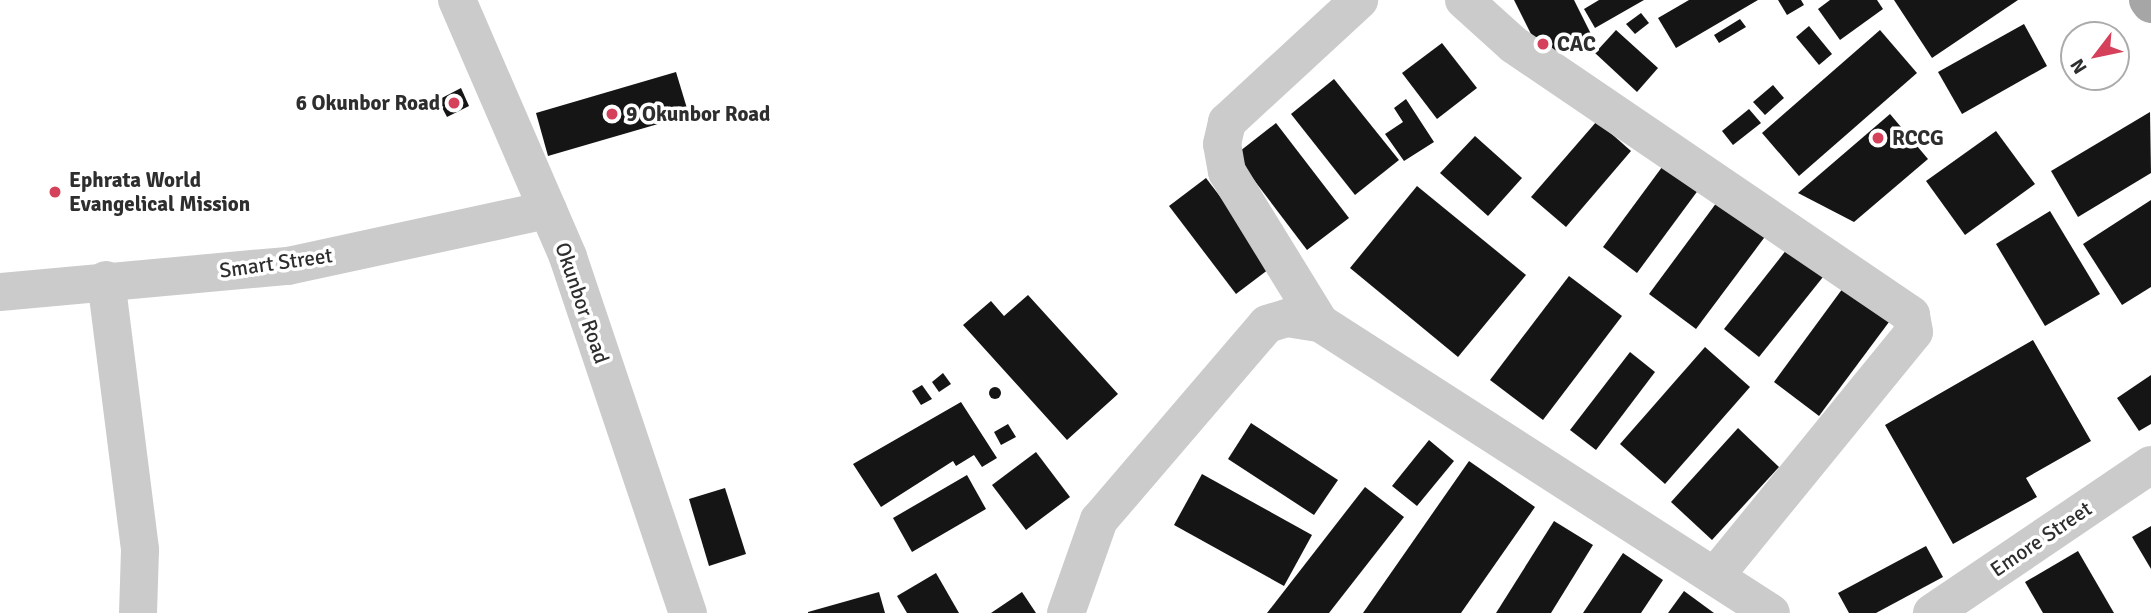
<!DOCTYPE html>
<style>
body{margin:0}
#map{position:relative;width:2151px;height:613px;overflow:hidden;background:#fff;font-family:Signika,sans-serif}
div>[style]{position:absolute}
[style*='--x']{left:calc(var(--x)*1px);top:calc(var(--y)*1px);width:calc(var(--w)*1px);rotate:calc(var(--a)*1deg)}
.building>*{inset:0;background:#151515}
.round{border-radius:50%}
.minor>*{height:38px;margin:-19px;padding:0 19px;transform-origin:19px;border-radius:19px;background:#cbcbcb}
.major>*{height:38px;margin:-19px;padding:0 19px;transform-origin:19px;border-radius:19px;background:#a6a6a6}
.dots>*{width:19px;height:19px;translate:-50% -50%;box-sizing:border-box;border:4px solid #fff;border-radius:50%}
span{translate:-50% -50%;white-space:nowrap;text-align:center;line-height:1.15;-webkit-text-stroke:7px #fff;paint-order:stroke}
.poi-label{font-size:21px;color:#2e2e2e;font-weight:700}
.left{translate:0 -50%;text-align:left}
.right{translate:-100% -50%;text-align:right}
.street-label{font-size:21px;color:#2e2e2e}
.north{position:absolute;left:2060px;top:21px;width:70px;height:70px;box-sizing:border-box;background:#fff;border:2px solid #ababab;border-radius:50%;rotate:238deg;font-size:19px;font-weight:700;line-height:28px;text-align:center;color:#2e2e2e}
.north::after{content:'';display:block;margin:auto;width:24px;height:32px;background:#d5415b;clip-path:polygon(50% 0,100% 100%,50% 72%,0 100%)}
</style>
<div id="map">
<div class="building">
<div style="clip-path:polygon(1514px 0,1574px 0,1592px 36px,1545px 62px)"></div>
<div style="clip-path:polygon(1599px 0,1644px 0,1595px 28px,1584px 9px)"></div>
<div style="clip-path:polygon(1689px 0,1758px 0,1676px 48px,1658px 18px)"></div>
<div style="clip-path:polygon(1778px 0,1801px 0,1804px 5px,1787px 15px)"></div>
<div style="clip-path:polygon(1830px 0,1877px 0,1883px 9px,1840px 40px,1818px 9px)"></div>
<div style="clip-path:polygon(1894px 0,2018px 0,1932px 58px)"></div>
<div style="clip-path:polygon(1641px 13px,1649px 23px,1635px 34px,1626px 24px)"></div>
<div style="clip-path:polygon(1740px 19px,1746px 27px,1719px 43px,1714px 35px)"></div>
<div style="clip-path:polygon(2024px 24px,2047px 66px,1962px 114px,1938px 72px)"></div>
<div style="clip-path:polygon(1809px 26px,1832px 54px,1819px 65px,1796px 37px)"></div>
<div style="clip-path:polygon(1616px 30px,1658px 68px,1637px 92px,1595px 53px)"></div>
<div style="clip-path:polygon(1880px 30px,1917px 73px,1799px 176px,1762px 133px)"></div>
<div style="clip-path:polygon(1442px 43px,1477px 88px,1437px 119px,1402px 73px)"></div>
<div style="clip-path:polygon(676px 72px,689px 115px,548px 156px,536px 113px)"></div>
<div style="clip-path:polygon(1334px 79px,1399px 160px,1355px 195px,1291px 114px)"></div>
<div style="clip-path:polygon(1773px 85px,1784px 98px,1765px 115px,1753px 102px)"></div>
<div style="clip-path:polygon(461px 88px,469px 106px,447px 117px,438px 100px)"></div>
<div style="clip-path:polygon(1406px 99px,1434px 142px,1404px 161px,1385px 134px,1403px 122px,1394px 108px)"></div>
<div style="clip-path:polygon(1749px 109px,1761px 123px,1733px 145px,1722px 131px)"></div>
<div style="clip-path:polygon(2150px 112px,2151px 173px,2078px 217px,2051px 171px)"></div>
<div style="clip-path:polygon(1890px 114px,1928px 159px,1854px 222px,1798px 193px)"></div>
<div style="clip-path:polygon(1597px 121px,1631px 151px,1566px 227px,1531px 197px)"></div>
<div style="clip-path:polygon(1276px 123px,1349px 218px,1307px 250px,1235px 155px)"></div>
<div style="clip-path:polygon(1996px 131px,2035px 184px,1965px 235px,1926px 181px)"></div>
<div style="clip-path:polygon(1475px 136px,1522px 178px,1488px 216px,1440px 173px)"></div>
<div style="clip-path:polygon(1665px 163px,1699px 189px,1637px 273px,1603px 247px)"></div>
<div style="clip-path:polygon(1206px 178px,1273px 266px,1236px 294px,1169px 206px)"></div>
<div style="clip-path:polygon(1417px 186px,1526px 275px,1458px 357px,1350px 268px)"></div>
<div style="clip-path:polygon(1720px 198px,1767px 234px,1696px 329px,1649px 294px)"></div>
<div style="clip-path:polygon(2151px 200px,2151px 287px,2122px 305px,2083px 244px)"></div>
<div style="clip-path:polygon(2050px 211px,2100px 294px,2045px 326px,1996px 244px)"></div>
<div style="clip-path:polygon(1791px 244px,1827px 272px,1759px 357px,1724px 329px)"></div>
<div style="clip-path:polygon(1569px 276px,1622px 316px,1543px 420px,1490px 380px)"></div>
<div style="clip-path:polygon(1843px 288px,1889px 322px,1819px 416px,1774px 382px)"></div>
<div style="clip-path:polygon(1028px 295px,1118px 394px,1067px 440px,963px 325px,991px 301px,1004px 316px)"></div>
<div style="clip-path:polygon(2033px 340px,2091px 441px,2026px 478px,2037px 497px,1953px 544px,1885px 425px)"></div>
<div style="clip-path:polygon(1705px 347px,1750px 387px,1665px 484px,1620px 444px)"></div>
<div style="clip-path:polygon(1630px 352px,1655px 372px,1596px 450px,1570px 430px)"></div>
<div style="clip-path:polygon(943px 373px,951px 384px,939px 392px,932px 382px)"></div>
<div style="clip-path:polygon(2151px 375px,2151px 424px,2139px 431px,2117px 398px)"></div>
<div style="clip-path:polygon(922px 385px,932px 399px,921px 405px,912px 391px)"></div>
<div class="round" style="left:989px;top:387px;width:12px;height:12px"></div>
<div style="clip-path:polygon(961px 402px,997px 458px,982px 467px,974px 455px,956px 466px,953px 461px,881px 507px,853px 464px)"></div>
<div style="clip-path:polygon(1251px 423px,1338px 480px,1314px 515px,1228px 459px)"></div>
<div style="clip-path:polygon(1008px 424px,1016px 437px,1001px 445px,994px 432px)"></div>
<div style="clip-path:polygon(1738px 428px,1779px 467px,1712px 540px,1671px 502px)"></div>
<div style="clip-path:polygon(1429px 440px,1454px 461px,1417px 506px,1392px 486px)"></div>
<div style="clip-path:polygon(1036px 452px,1070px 497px,1026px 530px,992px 485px)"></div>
<div style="clip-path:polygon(1469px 461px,1535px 507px,1461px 613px,1363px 613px)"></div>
<div style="clip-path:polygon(1202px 474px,1312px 535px,1284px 586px,1174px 525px)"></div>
<div style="clip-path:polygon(967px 475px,986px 509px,912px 552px,893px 518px)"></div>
<div style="clip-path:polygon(1365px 487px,1404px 517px,1329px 613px,1267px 613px)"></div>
<div style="clip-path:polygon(725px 488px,746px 554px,709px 566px,689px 499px)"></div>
<div style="clip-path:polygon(1554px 521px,1593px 545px,1551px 613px,1496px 613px)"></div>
<div style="clip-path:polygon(2151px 526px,2151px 569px,2132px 537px)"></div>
<div style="clip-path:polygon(1926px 546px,1943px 577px,1876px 613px,1849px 613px,1838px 593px)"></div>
<div style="clip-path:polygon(2078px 551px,2114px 613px,2043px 613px,2025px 582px)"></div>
<div style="clip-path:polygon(1623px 553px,1663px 580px,1641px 613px,1583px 613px)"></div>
<div style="clip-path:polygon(936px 573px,959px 613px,907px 613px,897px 596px)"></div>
<div style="clip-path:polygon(1684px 591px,1714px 613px,1668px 613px)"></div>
<div style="clip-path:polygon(879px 592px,885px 613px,808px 613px,808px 612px)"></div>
<div style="clip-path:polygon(1022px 592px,1036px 613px,991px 613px)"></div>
</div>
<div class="minor">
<div style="--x:457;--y:0;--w:280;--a:66.6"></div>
<div style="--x:568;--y:257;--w:376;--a:71.4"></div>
<div style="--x:1464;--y:0;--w:67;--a:42"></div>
<div style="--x:1514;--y:45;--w:480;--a:34.2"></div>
<div style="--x:1911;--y:315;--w:17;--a:80"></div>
<div style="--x:1914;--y:332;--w:313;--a:129.2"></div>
<div style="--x:106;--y:280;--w:272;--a:82.8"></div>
<div style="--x:140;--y:550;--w:63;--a:91.8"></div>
<div style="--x:0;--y:292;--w:289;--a:-5.2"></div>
<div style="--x:288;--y:266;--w:266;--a:-12.2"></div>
<div style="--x:1320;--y:323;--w:177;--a:-121.6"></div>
<div style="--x:1227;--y:172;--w:28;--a:-100"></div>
<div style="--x:1222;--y:144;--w:23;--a:-77"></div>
<div style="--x:1227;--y:122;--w:180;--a:-42.7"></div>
<div style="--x:1066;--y:613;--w:99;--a:-70.5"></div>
<div style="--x:1099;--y:520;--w:258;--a:-49.4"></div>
<div style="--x:1267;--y:324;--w:21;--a:-17"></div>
<div style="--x:1287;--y:318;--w:33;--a:9"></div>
<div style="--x:1320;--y:323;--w:536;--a:32.74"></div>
<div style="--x:1932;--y:613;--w:264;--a:-34.1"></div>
</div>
<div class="major">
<div style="--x:2148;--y:0;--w:5;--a:53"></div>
</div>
<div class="dots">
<div style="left:1543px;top:44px;background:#d5415b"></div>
<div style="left:454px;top:103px;background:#d5415b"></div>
<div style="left:612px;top:114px;background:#d5415b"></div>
<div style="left:1878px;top:138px;background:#d5415b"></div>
<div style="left:55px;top:192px;background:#d5415b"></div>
</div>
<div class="poi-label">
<span class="left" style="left:1557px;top:44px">CAC</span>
<span class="right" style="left:440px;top:103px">6 Okunbor Road</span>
<span class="left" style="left:626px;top:114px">9 Okunbor Road</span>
<span class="left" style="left:1892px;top:138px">RCCG</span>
<span class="left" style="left:69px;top:192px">Ephrata World<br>Evangelical Mission</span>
</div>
<div class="street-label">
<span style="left:276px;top:263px;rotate:-8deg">Smart Street</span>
<span style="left:582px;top:303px;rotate:71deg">Okunbor Road</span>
<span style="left:2041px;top:539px;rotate:-34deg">Emore Street</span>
</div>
<div class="north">N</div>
</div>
